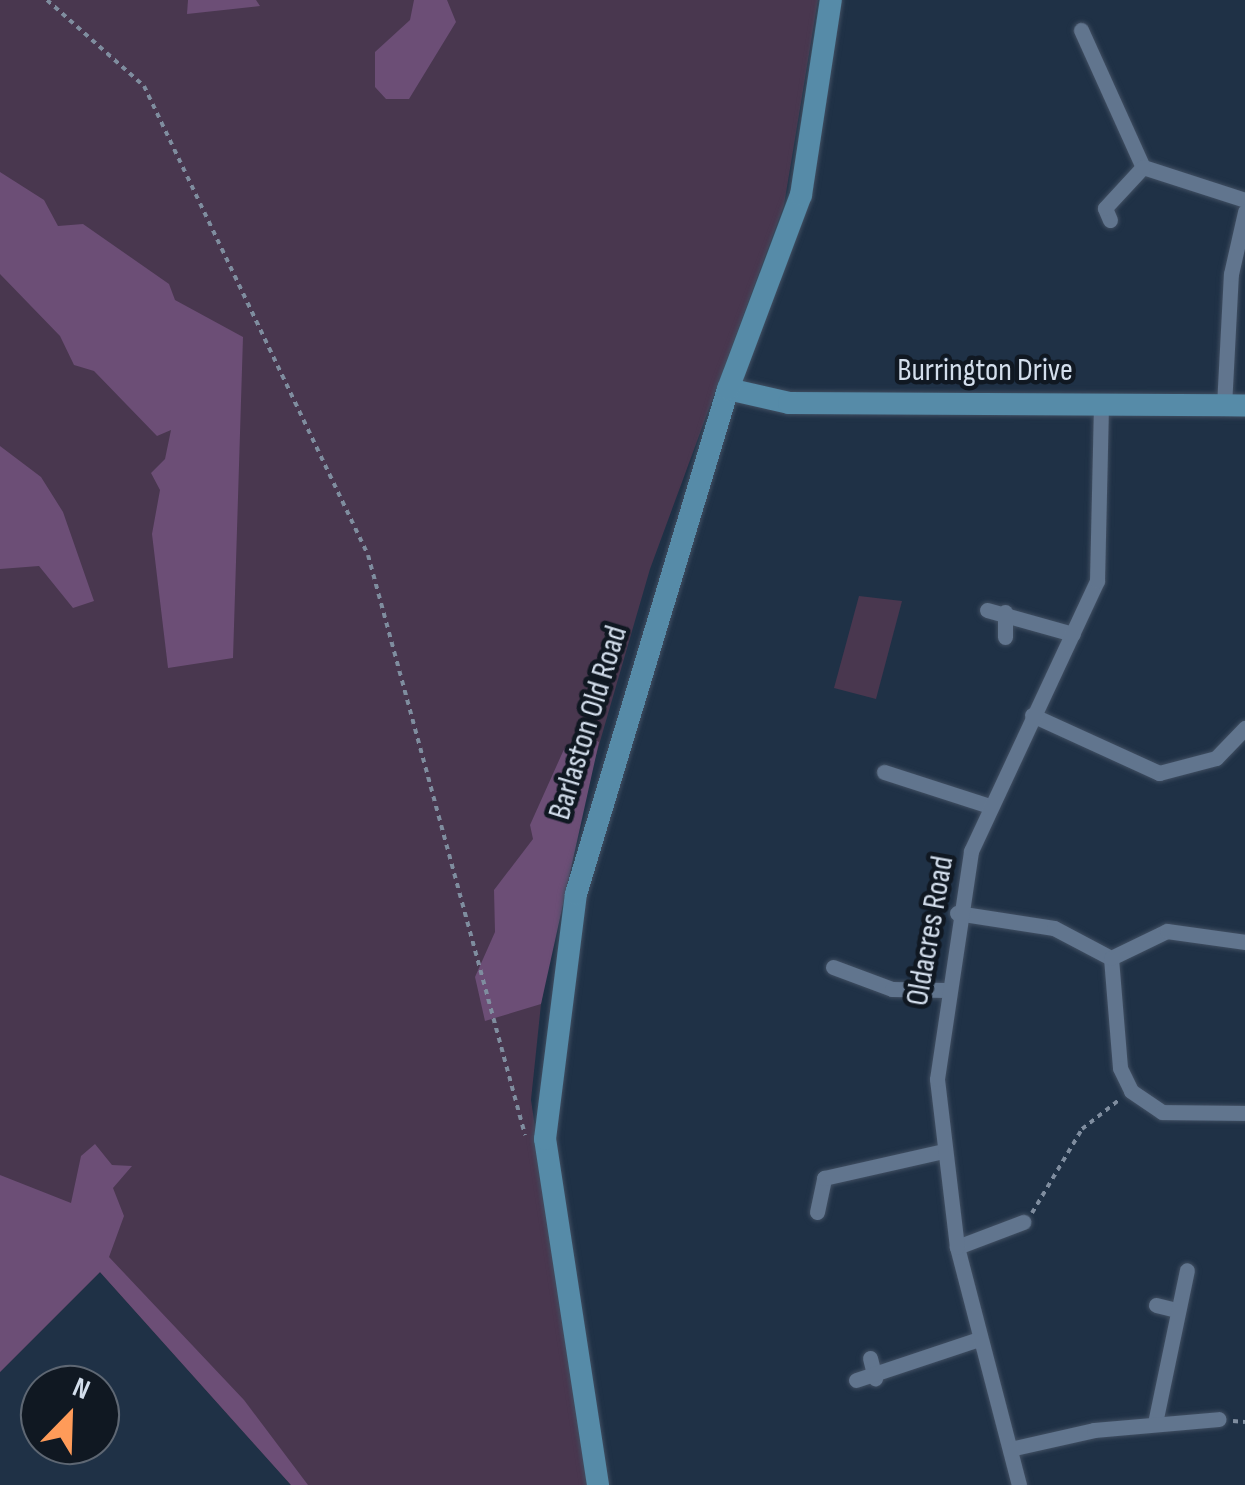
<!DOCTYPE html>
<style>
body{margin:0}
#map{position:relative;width:1245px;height:1485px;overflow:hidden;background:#1f3146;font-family:"Sofia Sans Condensed",sans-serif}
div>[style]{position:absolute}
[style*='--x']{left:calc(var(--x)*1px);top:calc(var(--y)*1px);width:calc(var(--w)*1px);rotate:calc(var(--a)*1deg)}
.green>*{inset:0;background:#49374f}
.forest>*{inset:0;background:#6c4e76}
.path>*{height:4px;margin-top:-2px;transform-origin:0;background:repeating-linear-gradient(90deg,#7f8d9f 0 5px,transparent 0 10px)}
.roads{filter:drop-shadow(0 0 2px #414f62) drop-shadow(0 0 2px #414f62)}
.street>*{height:15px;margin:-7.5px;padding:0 7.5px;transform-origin:7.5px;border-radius:7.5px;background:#61758e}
.secondary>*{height:22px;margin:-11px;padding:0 11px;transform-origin:11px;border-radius:11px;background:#568ba8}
span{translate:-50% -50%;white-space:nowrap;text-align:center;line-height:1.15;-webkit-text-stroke:9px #101822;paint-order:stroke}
.street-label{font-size:32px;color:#d3deec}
.north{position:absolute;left:20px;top:1365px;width:100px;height:100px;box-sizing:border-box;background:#101822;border:2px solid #5e6773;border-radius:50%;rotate:23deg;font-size:28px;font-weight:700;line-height:40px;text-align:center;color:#d3deec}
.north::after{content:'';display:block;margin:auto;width:35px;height:45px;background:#ff9b59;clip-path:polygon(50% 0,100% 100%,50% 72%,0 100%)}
</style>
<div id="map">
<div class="green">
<div style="clip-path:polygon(0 0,818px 0,784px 205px,650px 569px,568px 852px,541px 1004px,531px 1100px,588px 1485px,291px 1485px,100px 1272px,0 1372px)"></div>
<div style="clip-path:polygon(859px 596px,902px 601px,876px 699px,834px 688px)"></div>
</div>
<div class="forest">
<div style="clip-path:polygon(188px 0,256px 0,260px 6px,187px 14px)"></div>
<div style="clip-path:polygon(414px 0,447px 0,456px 22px,409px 99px,386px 99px,375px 87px,375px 52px,410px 20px)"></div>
<div style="clip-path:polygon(0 172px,44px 200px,58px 226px,83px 224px,169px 284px,175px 300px,243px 337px,233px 658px,168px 668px,152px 534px,160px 490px,151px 473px,165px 459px,171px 430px,157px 436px,94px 371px,74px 365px,60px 336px,0 274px)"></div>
<div style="clip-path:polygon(0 446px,41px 477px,63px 512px,94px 601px,73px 608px,39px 566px,0 569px)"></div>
<div style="clip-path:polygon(587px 736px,599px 742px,541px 1004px,485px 1021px,475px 977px,495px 932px,494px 890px,533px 839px,530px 825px,565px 747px)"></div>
<div style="clip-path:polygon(95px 1144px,112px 1165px,132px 1166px,113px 1188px,124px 1216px,109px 1257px,244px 1400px,308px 1485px,291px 1485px,100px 1272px,0 1372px,0 1175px,71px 1203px,81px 1156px)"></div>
</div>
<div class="path">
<div style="--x:47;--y:0;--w:130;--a:41.6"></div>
<div style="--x:144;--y:86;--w:520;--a:64.47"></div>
<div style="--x:368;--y:555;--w:601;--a:74.85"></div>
<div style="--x:1032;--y:1213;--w:98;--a:-59.2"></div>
<div style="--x:1082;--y:1129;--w:47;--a:-38.1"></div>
<div style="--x:1233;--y:1421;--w:12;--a:5"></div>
</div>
<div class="roads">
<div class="street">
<div style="--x:1081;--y:30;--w:150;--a:65.7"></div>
<div style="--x:1143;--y:167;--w:107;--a:17.9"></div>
<div style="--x:1110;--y:220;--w:13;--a:-113"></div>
<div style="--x:1105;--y:208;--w:56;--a:-47.2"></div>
<div style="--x:1224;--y:406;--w:132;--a:-87"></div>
<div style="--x:1231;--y:274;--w:64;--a:-77.3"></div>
<div style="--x:987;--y:610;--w:89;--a:15.6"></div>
<div style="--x:1005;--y:612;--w:25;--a:90"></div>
<div style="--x:1032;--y:715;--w:140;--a:24.5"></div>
<div style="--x:1159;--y:773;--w:59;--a:-14.7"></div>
<div style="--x:1216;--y:758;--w:42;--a:-46"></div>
<div style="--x:884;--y:772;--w:107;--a:17.9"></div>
<div style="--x:957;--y:913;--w:98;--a:8.8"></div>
<div style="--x:1054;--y:928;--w:64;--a:27.8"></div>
<div style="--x:1111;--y:958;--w:110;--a:85.3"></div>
<div style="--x:1120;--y:1068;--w:25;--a:64"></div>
<div style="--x:1131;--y:1091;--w:37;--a:34"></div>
<div style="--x:1162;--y:1112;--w:83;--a:0.7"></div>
<div style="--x:1111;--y:958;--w:62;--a:-25.7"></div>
<div style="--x:1167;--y:931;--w:79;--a:8"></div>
<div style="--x:833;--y:967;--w:63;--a:20.4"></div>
<div style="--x:892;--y:989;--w:54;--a:1.1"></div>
<div style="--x:817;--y:1212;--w:35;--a:-78"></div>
<div style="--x:824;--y:1178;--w:118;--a:-12.7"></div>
<div style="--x:957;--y:1247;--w:71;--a:-20.7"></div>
<div style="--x:1156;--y:1305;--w:21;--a:14"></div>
<div style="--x:870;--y:1358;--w:21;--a:76"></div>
<div style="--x:856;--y:1380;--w:130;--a:-18.4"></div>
<div style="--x:1155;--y:1423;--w:156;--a:-78.2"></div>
<div style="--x:1010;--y:1449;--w:86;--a:-12.7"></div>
<div style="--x:1094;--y:1430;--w:125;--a:-5"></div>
<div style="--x:1019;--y:1485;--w:246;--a:-104.6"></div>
<div style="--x:957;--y:1247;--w:169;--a:-96.8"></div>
<div style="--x:937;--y:1079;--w:231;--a:-81.5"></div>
<div style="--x:971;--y:851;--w:298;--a:-65"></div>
<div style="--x:1097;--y:581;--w:177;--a:-88.7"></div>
</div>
<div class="secondary">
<div style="--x:728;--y:389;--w:63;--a:12.9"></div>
<div style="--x:789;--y:403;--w:456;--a:0.3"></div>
<div style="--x:598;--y:1485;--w:350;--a:-98.7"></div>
<div style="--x:545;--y:1139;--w:247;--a:-82.8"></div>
<div style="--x:576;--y:894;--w:527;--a:-73.25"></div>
<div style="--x:728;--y:389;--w:207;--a:-69.4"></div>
<div style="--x:801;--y:195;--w:197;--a:-81.3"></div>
</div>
</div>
<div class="street-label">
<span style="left:985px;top:371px">Burrington Drive</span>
<span style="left:589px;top:723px;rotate:-73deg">Barlaston Old Road</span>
<span style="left:931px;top:931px;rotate:-80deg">Oldacres Road</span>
</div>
<div class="north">N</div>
</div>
